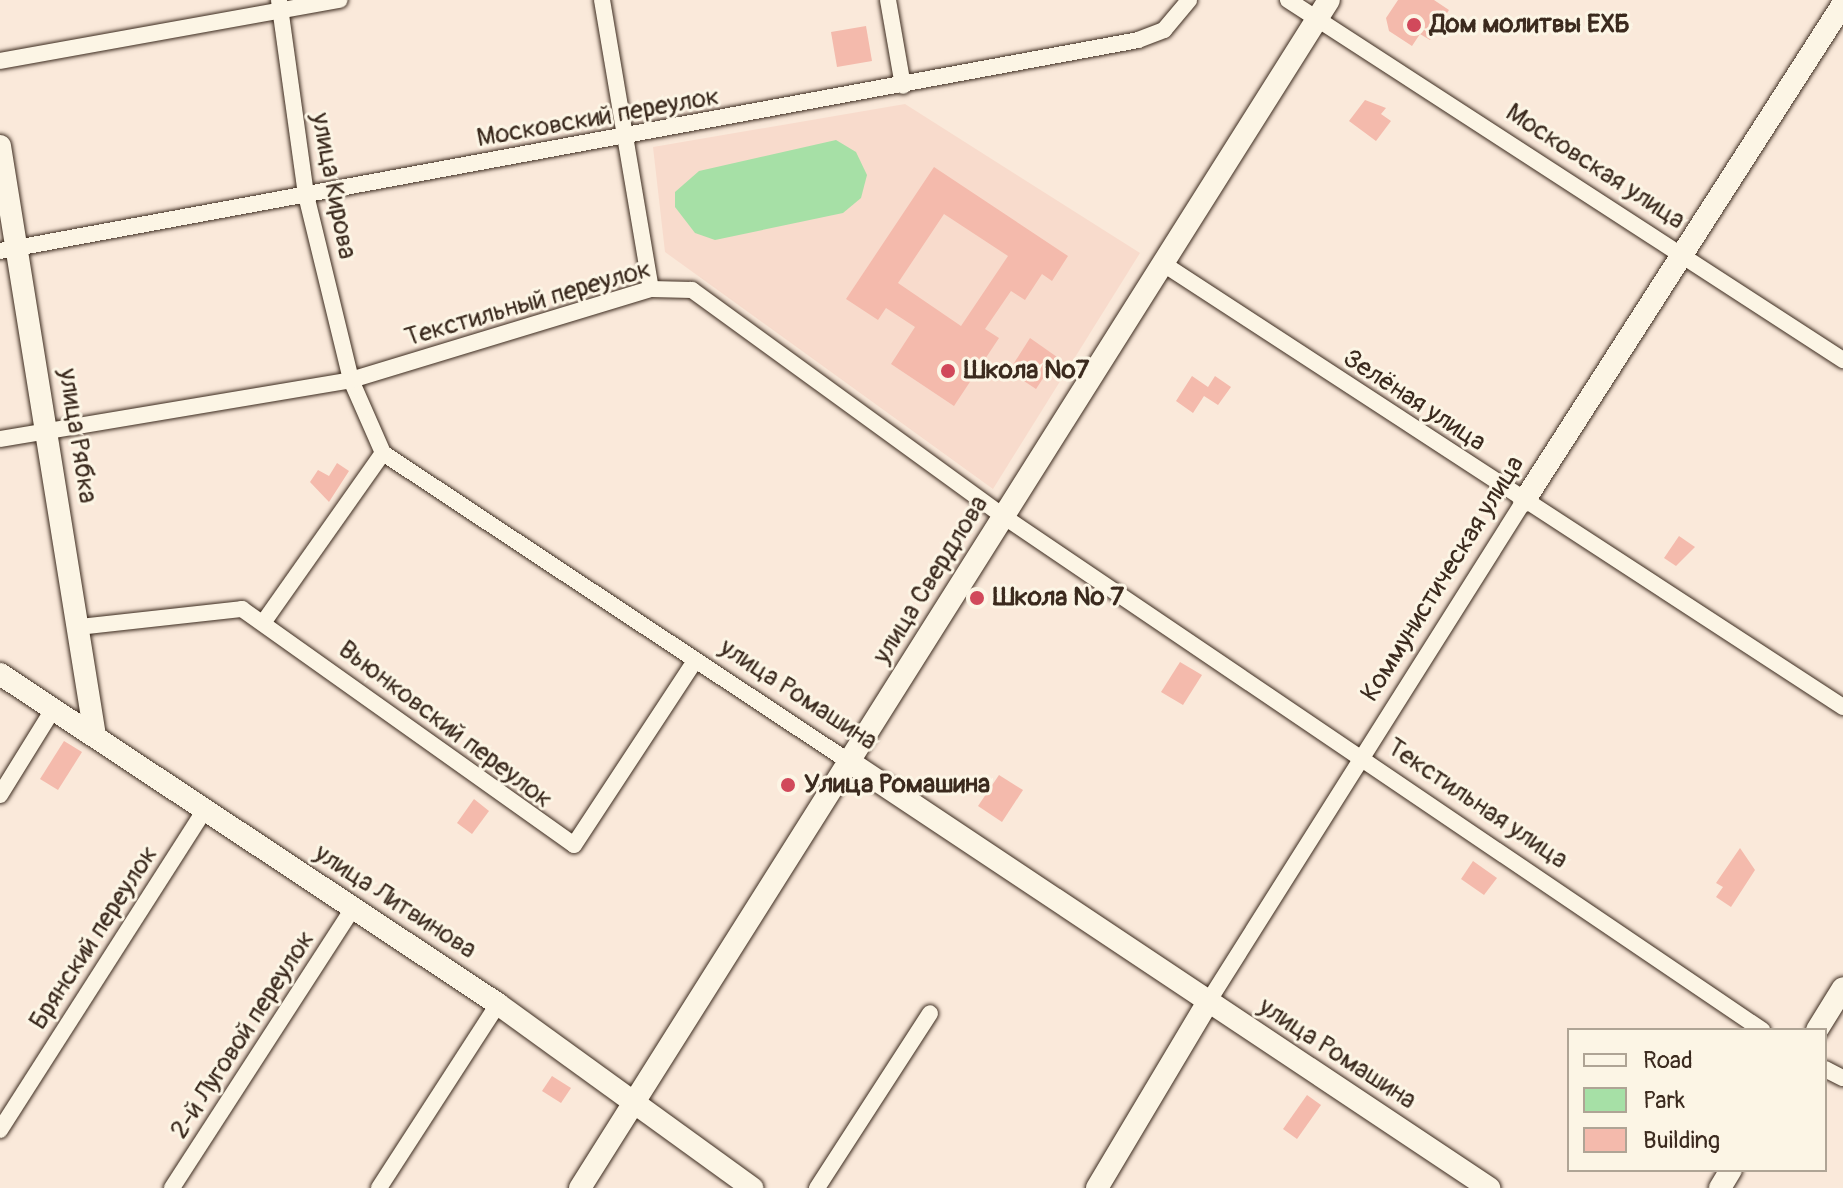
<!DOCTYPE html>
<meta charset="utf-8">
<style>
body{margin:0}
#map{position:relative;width:1843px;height:1188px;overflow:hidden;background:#fae9da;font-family:Pangolin,sans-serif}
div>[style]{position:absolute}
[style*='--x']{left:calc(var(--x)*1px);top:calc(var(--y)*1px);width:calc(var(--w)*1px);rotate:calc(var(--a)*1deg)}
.built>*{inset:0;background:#f8dbcc}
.green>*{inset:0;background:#a6e0a6}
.building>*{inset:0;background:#f4baac}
.roads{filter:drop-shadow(0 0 2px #3b2a1e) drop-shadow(0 0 2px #3b2a1e)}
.street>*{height:16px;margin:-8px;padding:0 8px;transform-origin:8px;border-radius:8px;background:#fcf5e5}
.secondary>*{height:22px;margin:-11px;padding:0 11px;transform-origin:11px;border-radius:11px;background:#fcf5e5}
.dots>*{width:22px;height:22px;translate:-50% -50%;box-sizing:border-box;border:4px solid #fcf5e5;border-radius:50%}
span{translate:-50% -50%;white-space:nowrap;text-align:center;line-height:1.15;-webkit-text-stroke:6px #fcf5e5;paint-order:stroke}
.poi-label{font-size:26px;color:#3b2a1e;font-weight:700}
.left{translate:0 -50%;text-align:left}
.street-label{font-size:26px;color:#3b2a1e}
.legend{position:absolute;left:1567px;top:1028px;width:260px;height:144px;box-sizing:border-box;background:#fcf5e5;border:2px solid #afa495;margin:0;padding:10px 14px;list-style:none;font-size:24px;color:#3b2a1e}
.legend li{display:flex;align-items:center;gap:16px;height:40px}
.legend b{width:40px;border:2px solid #afa495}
</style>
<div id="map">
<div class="built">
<div style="clip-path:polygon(905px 104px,1140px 253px,993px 489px,665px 252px,653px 147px)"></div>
</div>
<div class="green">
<div style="clip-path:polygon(836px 140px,856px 152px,867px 175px,861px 198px,843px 213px,715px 240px,695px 233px,675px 207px,675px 192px,699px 171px)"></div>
</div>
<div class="building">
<div style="clip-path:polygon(1398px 0,1434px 0,1449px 10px,1430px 40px,1420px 34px,1412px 46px,1389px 31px,1386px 18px)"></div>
<div style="clip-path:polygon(866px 26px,872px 61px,837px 67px,831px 32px)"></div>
<div style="clip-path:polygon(1365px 100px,1386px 108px,1381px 114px,1391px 121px,1376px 141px,1349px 121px)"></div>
<div style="clip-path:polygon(evenodd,934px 167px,1068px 256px,1052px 281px,1042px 274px,1025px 300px,1011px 291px,985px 329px,999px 338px,954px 406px,891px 364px,915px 327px,886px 308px,878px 320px,846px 299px,934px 167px,944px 214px,1008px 256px,961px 326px,898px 283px,944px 214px)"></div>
<div style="clip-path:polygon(1030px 338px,1057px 357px,1036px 389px,1009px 371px)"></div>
<div style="clip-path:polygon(1192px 376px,1208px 387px,1215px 376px,1231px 387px,1218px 405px,1204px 396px,1193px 413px,1176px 401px)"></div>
<div style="clip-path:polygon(337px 463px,349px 471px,329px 502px,310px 482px,318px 470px,329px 476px)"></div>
<div style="clip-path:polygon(1679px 536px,1695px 547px,1676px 566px,1664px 558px)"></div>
<div style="clip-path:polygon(1180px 662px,1202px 675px,1183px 705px,1161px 692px)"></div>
<div style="clip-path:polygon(64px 741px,82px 752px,58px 790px,40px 779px)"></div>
<div style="clip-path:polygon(999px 775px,1023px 790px,1002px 822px,978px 806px)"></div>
<div style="clip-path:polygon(474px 799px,489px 811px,472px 834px,457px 823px)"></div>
<div style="clip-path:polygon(1740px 848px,1755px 870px,1731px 907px,1716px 897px,1723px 887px,1716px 883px)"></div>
<div style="clip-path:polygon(1473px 861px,1497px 878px,1484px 895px,1461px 879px)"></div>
<div style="clip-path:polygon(552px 1076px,571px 1088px,561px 1103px,542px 1091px)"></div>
<div style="clip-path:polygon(1307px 1095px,1321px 1105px,1297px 1139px,1283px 1129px)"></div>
</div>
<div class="roads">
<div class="street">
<div style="--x:279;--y:0;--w:197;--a:82.1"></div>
<div style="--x:306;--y:195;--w:190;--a:76.3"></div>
<div style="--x:351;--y:380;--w:80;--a:66.3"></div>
<div style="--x:383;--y:453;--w:561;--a:33.52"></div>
<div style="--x:602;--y:0;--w:293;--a:80.4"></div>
<div style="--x:888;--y:0;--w:87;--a:80.1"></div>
<div style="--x:1288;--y:0;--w:662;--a:32.97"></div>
<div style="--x:0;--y:61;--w:345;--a:-10.2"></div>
<div style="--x:0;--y:251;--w:1157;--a:-10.5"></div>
<div style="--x:1138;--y:40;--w:28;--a:-21"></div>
<div style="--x:1164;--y:30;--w:39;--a:-50"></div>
<div style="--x:1162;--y:263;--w:813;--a:33.1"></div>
<div style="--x:0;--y:439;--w:356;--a:-9.5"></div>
<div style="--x:351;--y:380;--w:313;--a:-16.9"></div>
<div style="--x:651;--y:289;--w:41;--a:1.4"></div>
<div style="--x:692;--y:290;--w:384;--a:36"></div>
<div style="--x:1003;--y:516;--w:917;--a:34.11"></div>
<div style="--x:265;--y:620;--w:204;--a:-54.8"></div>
<div style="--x:79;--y:627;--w:164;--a:-6.3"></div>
<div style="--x:242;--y:609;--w:407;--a:35.4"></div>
<div style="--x:574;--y:845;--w:220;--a:-56.7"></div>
<div style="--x:0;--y:795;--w:102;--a:-58.2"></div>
<div style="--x:1208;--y:1002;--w:592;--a:-57.76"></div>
<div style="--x:1825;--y:1069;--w:20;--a:27"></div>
<div style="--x:0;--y:1130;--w:376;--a:-57.4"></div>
<div style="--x:172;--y:1188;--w:335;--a:-57.1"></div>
<div style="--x:379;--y:1188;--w:219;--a:-57.1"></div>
<div style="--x:817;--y:1188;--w:208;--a:-57.1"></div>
</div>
<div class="secondary">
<div style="--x:0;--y:146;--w:598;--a:80.85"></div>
<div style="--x:1524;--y:501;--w:591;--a:-57.31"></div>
<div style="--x:0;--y:674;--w:597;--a:33.53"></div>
<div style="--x:498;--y:1004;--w:314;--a:35.9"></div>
<div style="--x:851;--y:763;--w:767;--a:33.67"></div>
<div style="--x:1817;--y:1030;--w:49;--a:-58.2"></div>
<div style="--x:580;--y:1188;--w:1404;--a:-57.77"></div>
<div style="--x:1097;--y:1188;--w:217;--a:-59.2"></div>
<div style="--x:1720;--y:1188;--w:21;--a:-59"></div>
</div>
</div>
<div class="dots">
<div style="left:1414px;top:25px;background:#d1495b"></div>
<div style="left:948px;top:371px;background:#d1495b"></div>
<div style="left:977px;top:598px;background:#d1495b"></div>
<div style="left:788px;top:785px;background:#d1495b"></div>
</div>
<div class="poi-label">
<span class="left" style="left:1430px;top:25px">Дом молитвы ЕХБ</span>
<span class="left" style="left:964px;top:371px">Школа №7</span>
<span class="left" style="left:993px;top:598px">Школа № 7</span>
<span class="left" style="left:804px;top:785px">Улица Ромашина</span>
</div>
<div class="street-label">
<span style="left:598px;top:118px;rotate:-10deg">Московский переулок</span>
<span style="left:1595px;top:167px;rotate:33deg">Московская улица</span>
<span style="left:333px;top:186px;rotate:79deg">улица Кирова</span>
<span style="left:528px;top:304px;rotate:-16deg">Текстильный переулок</span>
<span style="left:1414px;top:401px;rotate:33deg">Зелёная улица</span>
<span style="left:77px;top:436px;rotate:81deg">улица Рябка</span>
<span style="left:1443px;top:579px;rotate:-58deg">Коммунистическая улица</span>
<span style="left:931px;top:580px;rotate:-58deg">улица Свердлова</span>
<span style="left:798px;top:695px;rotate:33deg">улица Ромашина</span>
<span style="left:445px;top:725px;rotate:37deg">Вьюнковский переулок</span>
<span style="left:1477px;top:804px;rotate:34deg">Текстильная улица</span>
<span style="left:395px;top:902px;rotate:33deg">улица Литвинова</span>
<span style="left:94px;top:938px;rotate:-57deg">Брянский переулок</span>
<span style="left:243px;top:1035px;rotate:-57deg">2-й Луговой переулок</span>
<span style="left:1337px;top:1054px;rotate:33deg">улица Ромашина</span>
</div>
<ul class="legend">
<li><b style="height:10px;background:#fcf5e5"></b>Road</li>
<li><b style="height:22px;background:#a6e0a6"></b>Park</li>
<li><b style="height:22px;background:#f4baac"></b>Building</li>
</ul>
</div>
